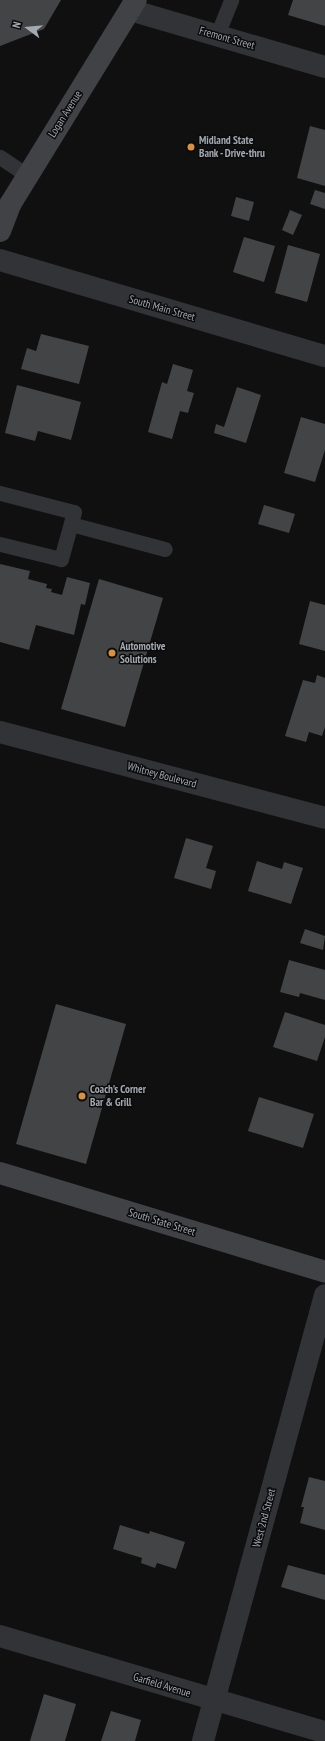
<!DOCTYPE html>
<meta charset="utf-8">
<style>
body{margin:0}
#map{position:relative;width:325px;height:1741px;overflow:hidden;background:#101011;font-family:"PT Sans Narrow",sans-serif}
div>[style]{position:absolute}
[style*='--x']{left:calc(var(--x)*1px);top:calc(var(--y)*1px);width:calc(var(--w)*1px);rotate:calc(var(--a)*1deg)}
.building>*{inset:0;background:#424446}
.lane>*{height:15px;margin:-7.5px;padding:0 7.5px;transform-origin:7.5px;border-radius:7.5px;background:#323336}
.street>*{height:22px;margin:-11px;padding:0 11px;transform-origin:11px;border-radius:11px;background:#323336}
.secondary>*{height:22px;margin:-11px;padding:0 11px;transform-origin:11px;border-radius:11px;background:#404246}
.dots>*{width:11px;height:11px;translate:-50% -50%;box-sizing:border-box;border:2px solid #0b0b0c;border-radius:50%}
span{translate:-50% -50%;white-space:nowrap;text-align:center;line-height:1.15;-webkit-text-stroke:3px #0b0b0c;paint-order:stroke}
.street-label{font-size:11px;color:#a3a9b0}
.poi-label{font-size:11px;color:#a3a9b0;font-weight:700}
.left{translate:0 -50%;text-align:left}
.north{position:absolute;left:8px;top:8px;width:40px;height:40px;-webkit-text-stroke:3px #0b0b0c;paint-order:stroke;rotate:286deg;font-size:11px;font-weight:700;line-height:16px;text-align:center;color:#a3a9b0}
.north::after{content:'';display:block;margin:auto;width:14px;height:18px;background:#a3a9b0;clip-path:polygon(50% 0,100% 100%,50% 72%,0 100%)}
</style>
<div id="map">
<div class="building">
<div style="clip-path:polygon(0 0,61px 0,44px 29px,0 46px)"></div>
<div style="clip-path:polygon(293px 0,325px 0,325px 26px,288px 15px)"></div>
<div style="clip-path:polygon(310px 126px,325px 130px,325px 186px,297px 178px)"></div>
<div style="clip-path:polygon(315px 190px,325px 193px,325px 209px,310px 204px)"></div>
<div style="clip-path:polygon(236px 197px,254px 202px,249px 221px,231px 216px)"></div>
<div style="clip-path:polygon(290px 210px,302px 215px,293px 235px,282px 230px)"></div>
<div style="clip-path:polygon(244px 237px,275px 246px,264px 282px,233px 272px)"></div>
<div style="clip-path:polygon(288px 245px,320px 254px,307px 302px,275px 293px)"></div>
<div style="clip-path:polygon(41px 334px,89px 346px,79px 384px,21px 369px,27px 348px,36px 351px)"></div>
<div style="clip-path:polygon(173px 364px,193px 370px,187px 391px,194px 393px,188px 413px,180px 411px,172px 439px,148px 432px,162px 382px,167px 384px)"></div>
<div style="clip-path:polygon(17px 385px,81px 402px,71px 440px,38px 431px,35px 441px,5px 433px)"></div>
<div style="clip-path:polygon(237px 387px,261px 395px,246px 443px,214px 433px,216px 424px,224px 427px)"></div>
<div style="clip-path:polygon(301px 417px,325px 424px,325px 450px,315px 482px,284px 473px)"></div>
<div style="clip-path:polygon(264px 505px,295px 514px,289px 533px,258px 524px)"></div>
<div style="clip-path:polygon(0 564px,30px 571px,28px 579px,47px 584px,46px 588px,52px 589px,51px 592px,62px 595px,67px 577px,90px 583px,85px 605px,81px 604px,74px 635px,36px 625px,29px 650px,0 642px)"></div>
<div style="clip-path:polygon(99px 579px,163px 598px,125px 727px,61px 709px)"></div>
<div style="clip-path:polygon(310px 601px,325px 605px,325px 651px,299px 644px)"></div>
<div style="clip-path:polygon(317px 675px,325px 678px,325px 727px,322px 736px,309px 732px,306px 742px,285px 736px,303px 680px,315px 683px)"></div>
<div style="clip-path:polygon(186px 838px,213px 846px,206px 868px,216px 871px,211px 889px,174px 878px)"></div>
<div style="clip-path:polygon(257px 861px,282px 869px,284px 862px,303px 868px,291px 904px,248px 891px)"></div>
<div style="clip-path:polygon(305px 929px,325px 936px,323px 950px,300px 943px)"></div>
<div style="clip-path:polygon(289px 960px,325px 970px,325px 1000px,300px 993px,299px 997px,280px 992px)"></div>
<div style="clip-path:polygon(56px 1004px,126px 1024px,86px 1164px,16px 1144px)"></div>
<div style="clip-path:polygon(285px 1012px,325px 1025px,325px 1037px,317px 1061px,273px 1047px)"></div>
<div style="clip-path:polygon(259px 1097px,314px 1114px,303px 1148px,248px 1131px)"></div>
<div style="clip-path:polygon(309px 1477px,325px 1481px,325px 1530px,300px 1523px,304px 1507px,301px 1507px)"></div>
<div style="clip-path:polygon(120px 1525px,149px 1534px,150px 1531px,185px 1542px,176px 1569px,157px 1563px,155px 1568px,141px 1563px,142px 1558px,113px 1549px)"></div>
<div style="clip-path:polygon(288px 1565px,325px 1575px,325px 1600px,281px 1587px)"></div>
<div style="clip-path:polygon(44px 1694px,76px 1704px,65px 1741px,30px 1741px)"></div>
<div style="clip-path:polygon(111px 1711px,141px 1720px,135px 1741px,101px 1741px)"></div>
</div>
<div class="lane">
<div style="--x:217;--y:35;--w:38;--a:-68"></div>
<div style="--x:0;--y:157;--w:34;--a:34"></div>
<div style="--x:0;--y:493;--w:76;--a:14.4"></div>
<div style="--x:74;--y:512;--w:49;--a:105.5"></div>
<div style="--x:61;--y:559;--w:63;--a:-166.2"></div>
<div style="--x:71;--y:524;--w:97;--a:14.9"></div>
</div>
<div class="street">
<div style="--x:130;--y:10;--w:203;--a:16.3"></div>
<div style="--x:0;--y:260;--w:339;--a:16.5"></div>
<div style="--x:0;--y:732;--w:336;--a:14.8"></div>
<div style="--x:0;--y:1636;--w:339;--a:16.5"></div>
<div style="--x:203;--y:1741;--w:462;--a:-74.7"></div>
</div>
<div class="secondary">
<div style="--x:0;--y:231;--w:30;--a:-69"></div>
<div style="--x:11;--y:203;--w:238;--a:-58.4"></div>
<div style="--x:0;--y:1173;--w:340;--a:16.9"></div>
</div>
<div class="dots">
<div style="left:191px;top:147px;background:#d99140"></div>
<div style="left:112px;top:653px;background:#d99140"></div>
<div style="left:82px;top:1096px;background:#d99140"></div>
</div>
<div class="street-label">
<span style="left:227px;top:38px;rotate:16deg">Fremont Street</span>
<span style="left:65px;top:114px;rotate:-58deg">Logan Avenue</span>
<span style="left:162px;top:308px;rotate:16deg">South Main Street</span>
<span style="left:162px;top:775px;rotate:15deg">Whitney Boulevard</span>
<span style="left:162px;top:1222px;rotate:17deg">South State Street</span>
<span style="left:264px;top:1518px;rotate:-75deg">West 2nd Street</span>
<span style="left:162px;top:1685px;rotate:17deg">Garfield Avenue</span>
</div>
<div class="poi-label">
<span class="left" style="left:199px;top:147px">Midland State<br>Bank - Drive-thru</span>
<span class="left" style="left:120px;top:653px">Automotive<br>Solutions</span>
<span class="left" style="left:90px;top:1096px">Coach’s Corner<br>Bar &amp; Grill</span>
</div>
<div class="north">N</div>
</div>
